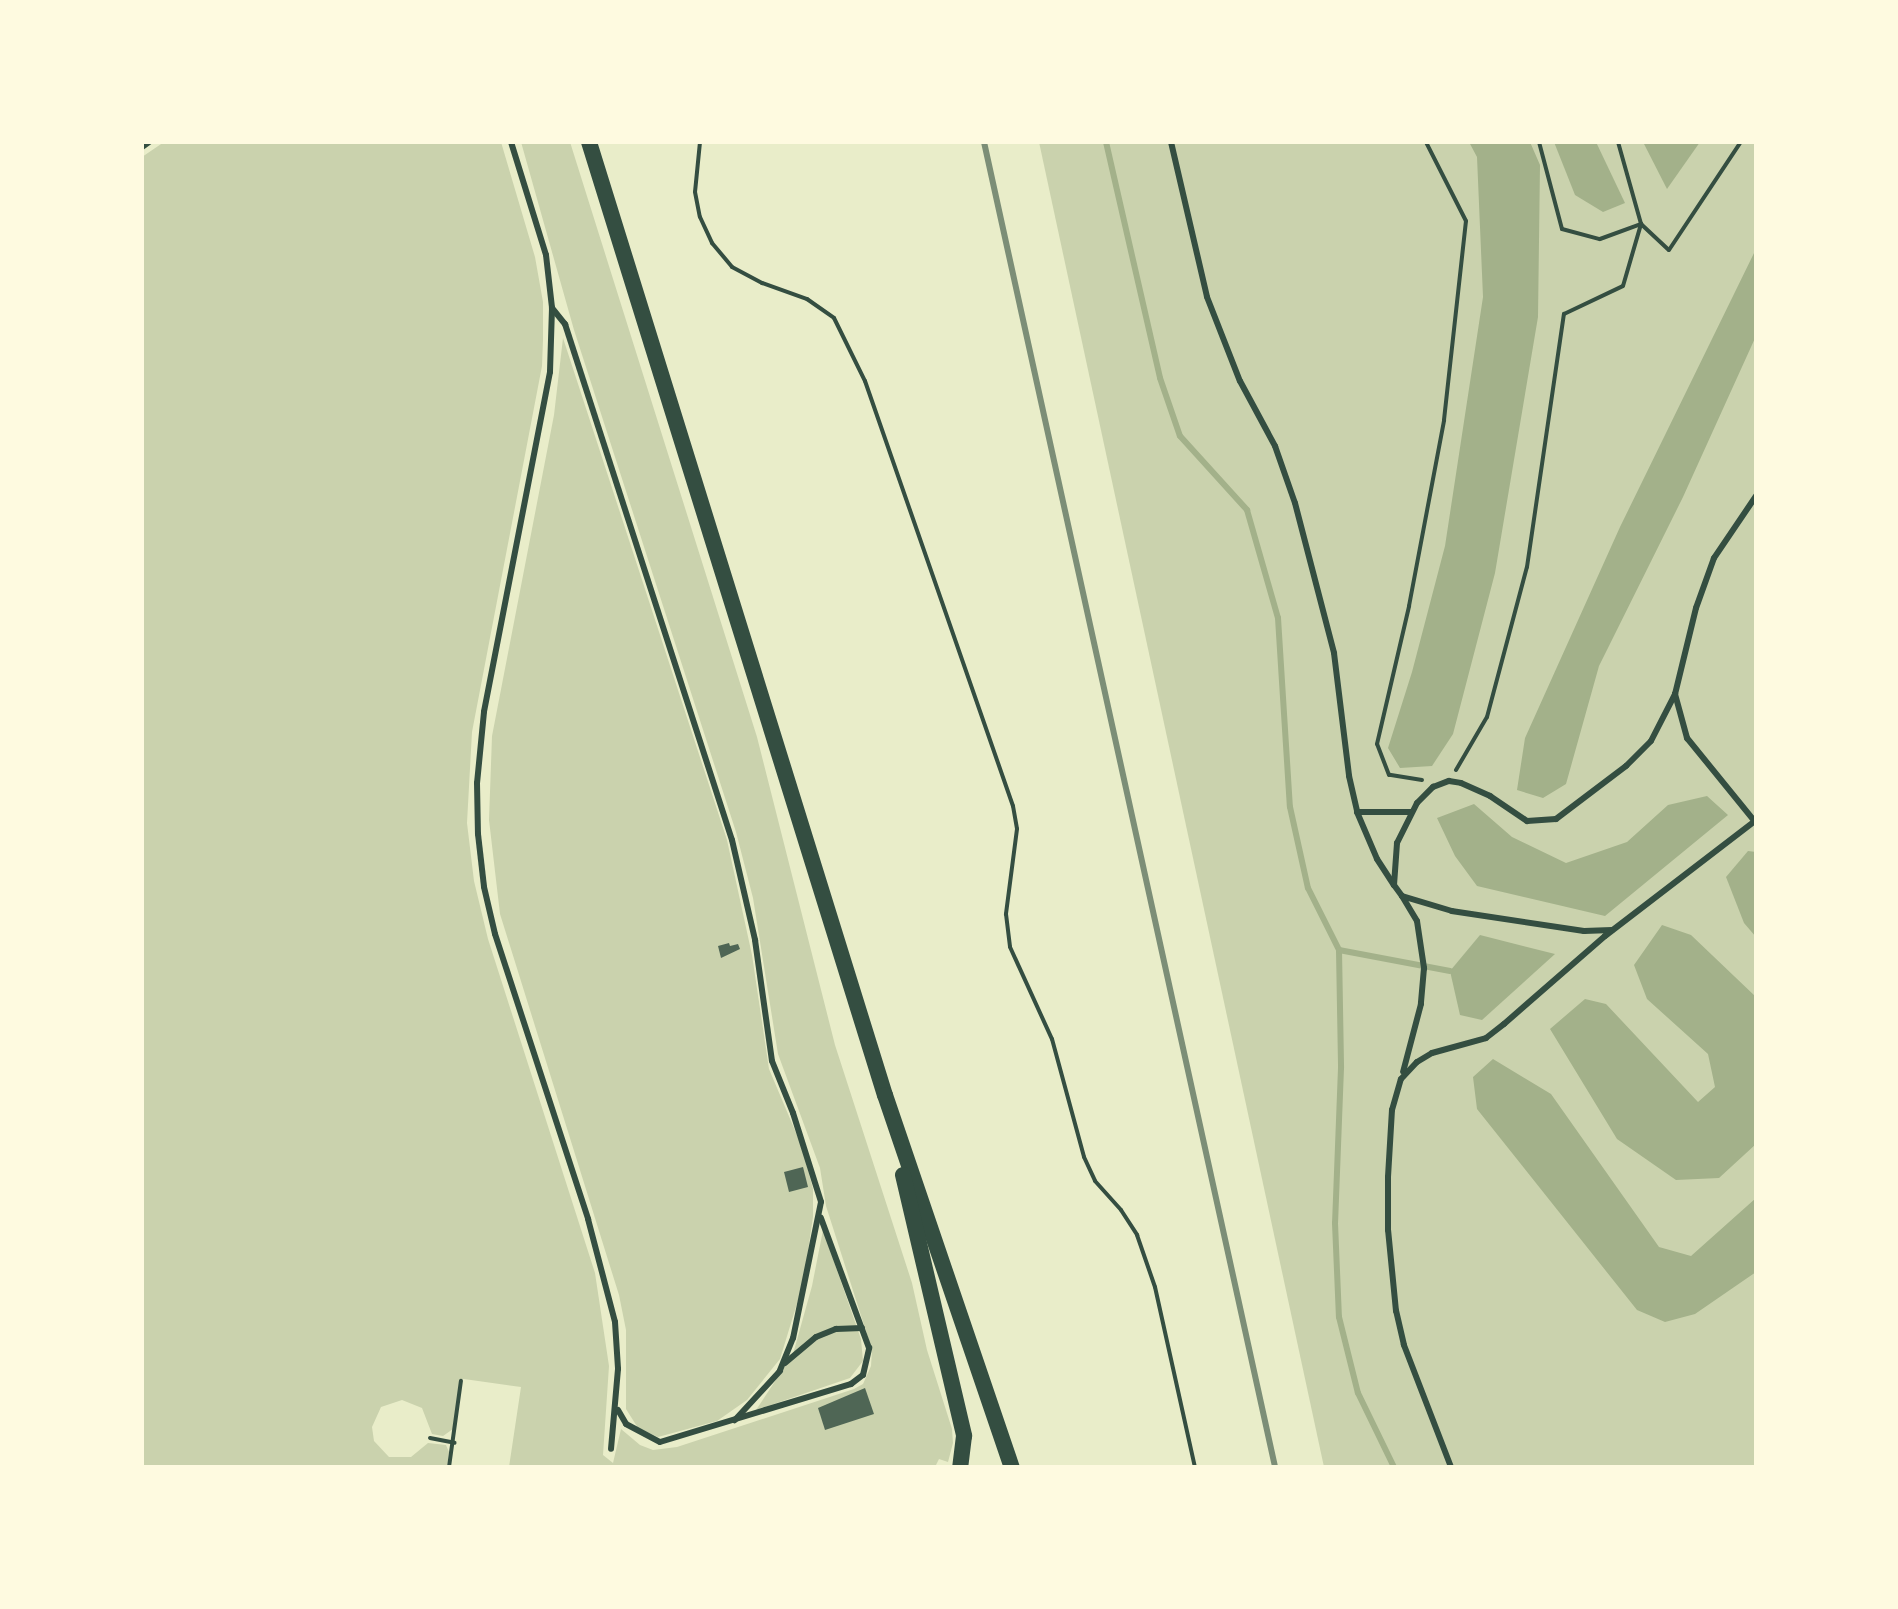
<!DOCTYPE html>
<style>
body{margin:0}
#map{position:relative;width:1898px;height:1609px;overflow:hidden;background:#e9edc9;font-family:Helvetica,sans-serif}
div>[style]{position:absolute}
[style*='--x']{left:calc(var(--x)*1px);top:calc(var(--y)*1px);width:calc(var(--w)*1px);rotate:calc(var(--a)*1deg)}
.green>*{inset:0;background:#cad2ad}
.water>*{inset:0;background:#a3b18a}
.stream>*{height:6px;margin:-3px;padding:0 3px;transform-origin:3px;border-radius:3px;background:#a3b18a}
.building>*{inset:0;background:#4f6655}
.path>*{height:4px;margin:-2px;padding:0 2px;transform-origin:2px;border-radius:2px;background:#344e41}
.service>*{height:6px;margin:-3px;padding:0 3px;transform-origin:3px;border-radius:3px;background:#344e41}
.secondary>*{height:16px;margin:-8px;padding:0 8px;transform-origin:8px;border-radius:8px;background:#344e41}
.rail>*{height:6px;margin:-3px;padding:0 3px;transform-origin:3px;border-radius:3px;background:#7c8e77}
span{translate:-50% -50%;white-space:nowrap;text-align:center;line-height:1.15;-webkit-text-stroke:6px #fefae0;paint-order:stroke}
.frame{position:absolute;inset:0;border:144px solid #fefae0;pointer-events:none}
</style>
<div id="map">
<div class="green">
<div style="clip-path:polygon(164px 142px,501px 142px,535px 257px,543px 302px,543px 340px,542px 366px,472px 732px,467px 823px,474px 881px,488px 939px,595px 1273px,609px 1366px,603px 1455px,613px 1463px,621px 1429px,640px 1445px,653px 1450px,677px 1447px,854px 1389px,863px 1384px,871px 1366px,872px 1350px,826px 1206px,820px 1168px,778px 1054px,753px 898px,736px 832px,574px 330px,521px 142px,570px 142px,757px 737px,835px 1045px,912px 1283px,927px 1350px,952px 1429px,953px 1443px,948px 1462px,939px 1459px,935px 1467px,509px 1467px,521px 1387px,464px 1379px,460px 1379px,453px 1429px,443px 1436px,432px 1434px,422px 1408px,402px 1400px,381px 1407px,372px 1427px,374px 1441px,389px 1457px,411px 1457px,428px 1443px,446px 1445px,449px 1452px,447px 1467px,142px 1467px,142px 157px)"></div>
<div style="clip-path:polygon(1039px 142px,1756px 142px,1756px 1467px,1324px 1467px)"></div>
<div style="clip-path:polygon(563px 338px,727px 840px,752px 955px,769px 1069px,802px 1147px,813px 1189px,813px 1217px,803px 1284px,780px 1359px,747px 1400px,717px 1421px,658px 1437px,638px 1428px,626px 1409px,626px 1330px,619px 1295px,500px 914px,489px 820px,492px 736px,554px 415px)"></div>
<div style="clip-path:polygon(823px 1230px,861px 1339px,863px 1361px,850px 1378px,756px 1410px,793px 1354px,812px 1286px)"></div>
</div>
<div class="water">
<div style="clip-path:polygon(1469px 142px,1530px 142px,1540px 165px,1538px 317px,1495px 573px,1453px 734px,1432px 766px,1400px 768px,1388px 748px,1412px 672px,1445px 546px,1483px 297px,1477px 157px)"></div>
<div style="clip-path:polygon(1554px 142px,1596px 142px,1625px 203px,1603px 212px,1575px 195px)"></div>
<div style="clip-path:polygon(1643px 142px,1700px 142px,1667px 189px)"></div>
<div style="clip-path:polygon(1756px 249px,1756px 336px,1683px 497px,1599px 666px,1566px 784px,1543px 798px,1517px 790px,1525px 738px,1620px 527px)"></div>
<div style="clip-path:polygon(1707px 796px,1728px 815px,1605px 916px,1477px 886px,1455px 856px,1437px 818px,1474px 804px,1512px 837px,1566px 863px,1627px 842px,1668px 805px)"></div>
<div style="clip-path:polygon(1748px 851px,1756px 852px,1756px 937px,1744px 923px,1726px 877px)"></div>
<div style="clip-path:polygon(1662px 925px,1691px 935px,1756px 997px,1756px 1144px,1719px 1178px,1676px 1180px,1617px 1139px,1550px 1029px,1585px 999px,1606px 1004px,1698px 1102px,1715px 1087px,1708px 1054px,1647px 999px,1634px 965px)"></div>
<div style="clip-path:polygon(1480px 935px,1555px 954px,1482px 1020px,1460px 1015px,1450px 971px)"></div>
<div style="clip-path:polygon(1493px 1059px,1551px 1094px,1659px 1247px,1691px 1256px,1756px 1198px,1756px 1272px,1695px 1314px,1665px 1322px,1637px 1310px,1477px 1109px,1473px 1077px)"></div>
</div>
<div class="stream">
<div style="--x:1106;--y:142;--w:242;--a:77.1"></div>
<div style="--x:1160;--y:378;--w:61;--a:71"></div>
<div style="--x:1180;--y:436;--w:100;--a:47.8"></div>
<div style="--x:1247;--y:510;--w:112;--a:74"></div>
<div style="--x:1278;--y:618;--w:189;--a:86.4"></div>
<div style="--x:1290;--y:807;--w:83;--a:77.5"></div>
<div style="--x:1308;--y:888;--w:69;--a:63.4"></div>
<div style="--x:1339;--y:950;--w:118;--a:89"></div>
<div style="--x:1341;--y:1068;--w:155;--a:92.2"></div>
<div style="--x:1335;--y:1223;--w:94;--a:87.6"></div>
<div style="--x:1339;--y:1317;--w:78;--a:76"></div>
<div style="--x:1358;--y:1393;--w:82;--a:64.1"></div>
<div style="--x:1339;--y:950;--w:113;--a:10.7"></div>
</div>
<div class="building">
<div style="clip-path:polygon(729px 943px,730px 946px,738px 944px,740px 949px,721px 958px,718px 946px)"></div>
<div style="clip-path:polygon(803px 1167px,808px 1187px,789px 1192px,784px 1172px)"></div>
<div style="clip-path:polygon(865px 1388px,874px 1414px,825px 1430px,818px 1408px)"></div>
</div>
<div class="path">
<div style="--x:700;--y:142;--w:50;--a:95.7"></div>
<div style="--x:695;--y:192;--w:25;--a:79"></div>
<div style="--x:700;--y:217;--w:29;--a:65"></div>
<div style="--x:712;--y:243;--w:31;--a:50"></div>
<div style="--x:732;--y:267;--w:34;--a:28"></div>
<div style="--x:762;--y:283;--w:48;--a:19.6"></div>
<div style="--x:807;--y:299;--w:33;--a:35"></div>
<div style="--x:834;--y:318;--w:70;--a:63.8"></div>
<div style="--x:865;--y:381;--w:450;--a:70.8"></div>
<div style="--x:1013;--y:806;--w:23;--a:80"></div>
<div style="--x:1017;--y:829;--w:86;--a:97.4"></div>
<div style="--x:1006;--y:914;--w:33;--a:83"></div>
<div style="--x:1010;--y:947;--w:101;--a:65.5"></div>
<div style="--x:1052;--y:1039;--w:122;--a:74.8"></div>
<div style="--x:1084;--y:1157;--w:26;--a:65"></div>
<div style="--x:1095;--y:1181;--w:39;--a:48"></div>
<div style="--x:1121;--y:1210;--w:30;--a:57"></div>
<div style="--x:1137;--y:1235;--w:55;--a:70.9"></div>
<div style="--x:1155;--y:1287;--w:184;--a:77.5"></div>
<div style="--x:1539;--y:142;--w:90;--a:75.2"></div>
<div style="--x:1562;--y:229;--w:39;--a:15"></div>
<div style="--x:1600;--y:239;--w:44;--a:-20.1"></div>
<div style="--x:1618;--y:142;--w:85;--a:74.3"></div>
<div style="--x:1641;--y:224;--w:38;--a:43"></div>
<div style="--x:1669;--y:250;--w:128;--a:-56.4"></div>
<div style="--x:1456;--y:770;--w:61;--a:-59.7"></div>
<div style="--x:1487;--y:717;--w:155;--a:-75.1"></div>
<div style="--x:1527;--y:567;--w:256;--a:-81.7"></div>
<div style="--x:1564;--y:314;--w:65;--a:-25.4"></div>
<div style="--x:1623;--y:286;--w:65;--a:-73.8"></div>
<div style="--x:1422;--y:780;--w:33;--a:-171"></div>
<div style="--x:1389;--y:775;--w:33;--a:-111"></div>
<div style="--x:1377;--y:744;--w:142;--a:-76.9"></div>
<div style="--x:1409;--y:606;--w:189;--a:-79.3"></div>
<div style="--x:1444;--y:420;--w:200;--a:-83.7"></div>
<div style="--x:1466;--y:221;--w:89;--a:-116.9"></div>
<div style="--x:430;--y:1438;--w:25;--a:11"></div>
<div style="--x:449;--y:1467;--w:87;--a:-82.1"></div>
</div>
<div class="service">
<div style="--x:511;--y:142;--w:118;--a:72.8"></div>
<div style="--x:546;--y:255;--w:53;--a:83.5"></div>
<div style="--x:552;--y:308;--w:64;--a:91.8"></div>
<div style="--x:550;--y:372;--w:346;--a:101"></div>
<div style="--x:484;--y:712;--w:71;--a:95.6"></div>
<div style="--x:477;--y:783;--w:51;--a:88.9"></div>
<div style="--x:478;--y:834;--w:53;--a:83.5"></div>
<div style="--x:484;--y:887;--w:48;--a:76.8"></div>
<div style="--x:495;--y:934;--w:300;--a:71.9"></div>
<div style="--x:588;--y:1219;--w:106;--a:75.3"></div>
<div style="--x:615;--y:1322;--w:47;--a:86.3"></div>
<div style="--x:618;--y:1369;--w:80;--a:95"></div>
<div style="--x:1171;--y:142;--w:159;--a:76.9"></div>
<div style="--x:1207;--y:297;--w:90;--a:68.6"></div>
<div style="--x:1240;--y:381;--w:74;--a:61.7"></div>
<div style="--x:1275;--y:446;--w:60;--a:70.7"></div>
<div style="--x:1295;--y:503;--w:155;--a:75.4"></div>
<div style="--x:1334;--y:653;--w:124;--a:83"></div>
<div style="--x:1349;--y:776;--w:37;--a:77"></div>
<div style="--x:1357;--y:812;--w:51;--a:66.9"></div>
<div style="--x:1377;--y:859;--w:31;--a:57"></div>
<div style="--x:142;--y:147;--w:9;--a:-36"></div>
<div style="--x:552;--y:308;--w:21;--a:51"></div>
<div style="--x:565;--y:324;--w:542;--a:72.07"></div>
<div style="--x:732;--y:840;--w:103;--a:77"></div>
<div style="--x:755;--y:940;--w:122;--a:82"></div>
<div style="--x:772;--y:1061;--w:56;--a:68"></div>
<div style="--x:793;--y:1113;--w:93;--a:72.5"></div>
<div style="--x:821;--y:1202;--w:139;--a:101.6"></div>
<div style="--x:793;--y:1338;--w:35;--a:112"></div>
<div style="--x:780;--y:1371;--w:67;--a:132.6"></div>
<div style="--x:1756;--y:496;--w:75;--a:124.1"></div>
<div style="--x:1714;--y:558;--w:53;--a:109.8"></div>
<div style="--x:1696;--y:608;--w:89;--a:103.7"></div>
<div style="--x:1675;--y:694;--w:46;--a:74.7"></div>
<div style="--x:1687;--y:738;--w:109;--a:50.9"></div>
<div style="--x:1357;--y:812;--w:54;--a:0"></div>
<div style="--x:1402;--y:896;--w:29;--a:59"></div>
<div style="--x:1417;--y:921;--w:48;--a:81.5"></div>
<div style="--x:1424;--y:968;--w:36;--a:95"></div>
<div style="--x:1421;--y:1004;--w:70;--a:104.8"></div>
<div style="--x:1612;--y:930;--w:28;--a:178"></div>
<div style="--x:1584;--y:931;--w:134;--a:-171.4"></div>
<div style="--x:1452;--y:911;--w:52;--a:-163.3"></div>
<div style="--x:1402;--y:896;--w:14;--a:-126"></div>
<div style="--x:1394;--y:885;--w:42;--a:-85.9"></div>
<div style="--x:1397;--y:843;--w:45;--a:-63.4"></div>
<div style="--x:1417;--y:803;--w:23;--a:-45"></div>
<div style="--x:1433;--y:787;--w:17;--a:-21"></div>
<div style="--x:1449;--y:781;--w:12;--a:9"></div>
<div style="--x:1461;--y:783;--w:32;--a:24"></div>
<div style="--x:1490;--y:796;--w:45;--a:34"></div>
<div style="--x:1527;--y:821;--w:29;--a:-4"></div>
<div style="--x:1556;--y:819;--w:88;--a:-37.1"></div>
<div style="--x:1626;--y:766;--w:35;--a:-45"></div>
<div style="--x:1651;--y:741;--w:53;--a:-62.9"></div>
<div style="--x:785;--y:1363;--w:40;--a:-40"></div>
<div style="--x:816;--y:1337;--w:22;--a:-22"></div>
<div style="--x:836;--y:1329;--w:26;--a:-2"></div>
<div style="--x:618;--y:1410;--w:16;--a:60"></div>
<div style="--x:626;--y:1424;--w:38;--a:28"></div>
<div style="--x:660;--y:1442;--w:200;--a:-16.9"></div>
<div style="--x:851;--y:1384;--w:15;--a:-37"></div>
<div style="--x:863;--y:1375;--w:28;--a:-77"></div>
<div style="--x:869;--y:1348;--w:139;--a:-110.3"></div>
<div style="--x:1451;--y:1467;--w:131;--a:-111.1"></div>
<div style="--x:1404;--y:1345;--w:35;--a:-103"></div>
<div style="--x:1396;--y:1311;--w:81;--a:-95.6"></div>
<div style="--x:1388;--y:1230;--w:53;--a:-90"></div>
<div style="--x:1388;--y:1177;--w:67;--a:-86.6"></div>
<div style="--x:1392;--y:1110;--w:32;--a:-74"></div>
<div style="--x:1401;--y:1079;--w:23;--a:-47"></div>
<div style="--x:1417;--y:1062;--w:17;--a:-31"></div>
<div style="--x:1432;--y:1053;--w:56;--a:-15.5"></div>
<div style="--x:1486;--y:1038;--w:23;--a:-38"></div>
<div style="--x:1504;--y:1024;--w:134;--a:-41.1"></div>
<div style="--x:1605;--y:936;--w:190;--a:-37.5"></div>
</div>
<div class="secondary">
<div style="--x:589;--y:142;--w:998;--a:72.75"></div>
<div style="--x:885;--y:1095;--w:393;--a:71.2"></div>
<div style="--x:903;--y:1175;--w:268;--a:76.8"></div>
<div style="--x:964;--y:1436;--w:31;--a:97"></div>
</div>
<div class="rail">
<div style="--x:984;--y:142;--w:1357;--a:77.61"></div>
</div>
<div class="frame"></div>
</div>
